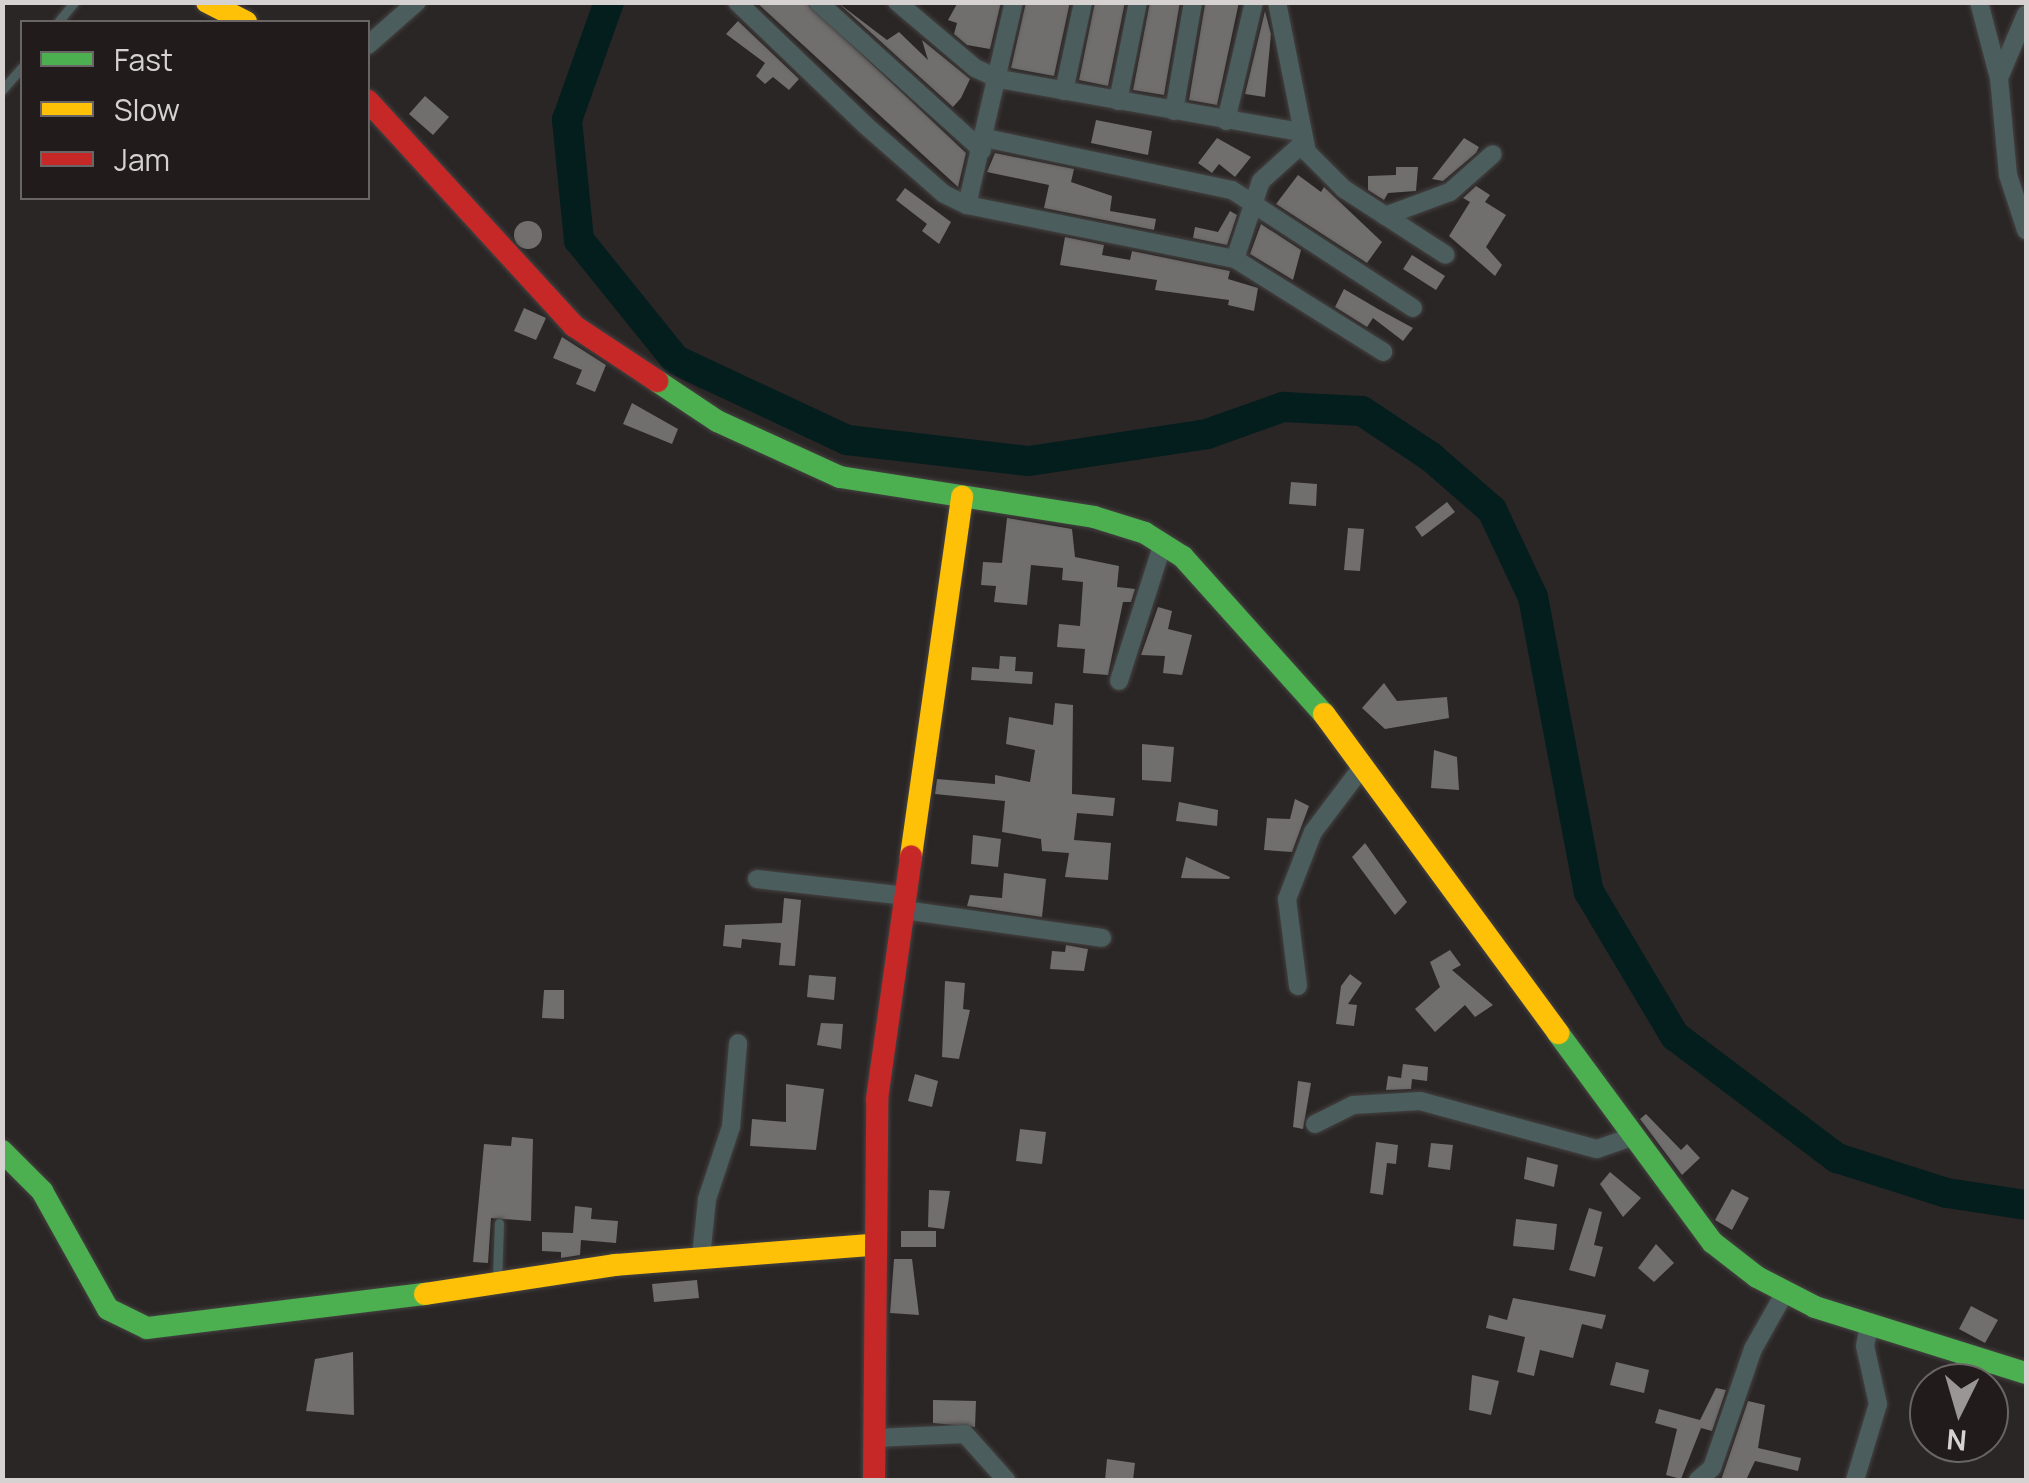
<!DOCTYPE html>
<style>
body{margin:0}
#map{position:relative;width:2029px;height:1483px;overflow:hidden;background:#2a2625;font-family:Manrope,sans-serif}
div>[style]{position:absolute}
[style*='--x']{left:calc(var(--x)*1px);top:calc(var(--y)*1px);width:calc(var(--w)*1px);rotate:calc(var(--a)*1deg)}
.river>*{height:30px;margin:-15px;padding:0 15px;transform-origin:15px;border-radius:15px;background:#041d1d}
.building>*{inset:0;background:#716e6e}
.round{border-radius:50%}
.roads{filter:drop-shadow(0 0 2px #454242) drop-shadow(0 0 2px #454242)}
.lane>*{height:9px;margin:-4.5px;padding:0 4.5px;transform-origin:4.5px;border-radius:4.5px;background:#4b5d5d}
.street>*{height:18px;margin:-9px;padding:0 9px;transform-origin:9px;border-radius:9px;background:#4b5d5d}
.fast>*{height:22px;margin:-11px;padding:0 11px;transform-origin:11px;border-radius:11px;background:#4caf50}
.slow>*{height:22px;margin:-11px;padding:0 11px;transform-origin:11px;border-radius:11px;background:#ffc107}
.jam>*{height:22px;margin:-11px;padding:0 11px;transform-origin:11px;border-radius:11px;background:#c62828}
span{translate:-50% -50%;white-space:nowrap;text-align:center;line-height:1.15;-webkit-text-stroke:10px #211c1b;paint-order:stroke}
.frame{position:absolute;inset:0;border:5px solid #d6d2d2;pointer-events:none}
.legend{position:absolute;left:20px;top:20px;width:350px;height:180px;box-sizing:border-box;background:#211c1b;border:2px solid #696564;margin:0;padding:12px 18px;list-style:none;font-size:30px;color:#d6d2d2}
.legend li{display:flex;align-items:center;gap:20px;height:50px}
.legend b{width:50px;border:2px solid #696564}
.north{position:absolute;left:1909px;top:1363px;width:100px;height:100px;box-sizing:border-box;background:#211c1b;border:2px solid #696564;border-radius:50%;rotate:185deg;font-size:28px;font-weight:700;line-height:40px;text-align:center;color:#d6d2d2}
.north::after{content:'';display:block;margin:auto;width:35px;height:45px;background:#9a9695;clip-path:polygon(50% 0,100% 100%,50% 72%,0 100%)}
</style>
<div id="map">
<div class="river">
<div style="--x:609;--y:2;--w:125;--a:109.6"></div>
<div style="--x:567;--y:120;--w:121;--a:84.3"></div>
<div style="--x:579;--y:240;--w:154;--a:51.1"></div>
<div style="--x:676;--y:360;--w:189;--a:25.1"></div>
<div style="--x:847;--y:440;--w:183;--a:6.6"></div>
<div style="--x:1029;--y:461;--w:180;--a:-8.6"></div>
<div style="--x:1207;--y:434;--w:81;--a:-19.6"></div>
<div style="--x:1283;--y:407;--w:79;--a:2.9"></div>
<div style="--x:1362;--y:411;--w:83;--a:33.7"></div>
<div style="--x:1431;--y:457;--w:81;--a:41"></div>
<div style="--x:1492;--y:510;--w:96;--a:64.8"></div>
<div style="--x:1533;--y:597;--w:300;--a:79.3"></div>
<div style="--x:1589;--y:892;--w:168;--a:59.2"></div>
<div style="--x:1675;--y:1036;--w:203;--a:37"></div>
<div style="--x:1837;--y:1158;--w:115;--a:17.7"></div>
<div style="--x:1947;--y:1193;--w:80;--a:8.6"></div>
</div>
<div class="building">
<div style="clip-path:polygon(756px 2px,806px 2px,966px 153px,958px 187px)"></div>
<div style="clip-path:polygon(837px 2px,887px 40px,899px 32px,928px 60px,922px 40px,970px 79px,961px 98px,953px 107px)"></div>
<div style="clip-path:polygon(958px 2px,1001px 2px,990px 49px,967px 45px,954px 34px,957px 23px,948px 20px)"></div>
<div style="clip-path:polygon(1026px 2px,1070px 2px,1054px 76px,1011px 68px)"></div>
<div style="clip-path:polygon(1095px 2px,1125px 2px,1108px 86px,1079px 80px)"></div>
<div style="clip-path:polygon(1150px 2px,1180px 2px,1164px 95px,1133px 90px)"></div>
<div style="clip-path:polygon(1239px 2px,1217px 105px,1189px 100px,1205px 4px)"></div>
<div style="clip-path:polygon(1265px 11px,1271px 34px,1265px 97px,1245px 94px)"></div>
<div style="clip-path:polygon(738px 21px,799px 79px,789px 90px,773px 77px,765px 84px,756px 76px,765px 63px,726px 34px)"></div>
<div style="clip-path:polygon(425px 96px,449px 117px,433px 135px,409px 114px)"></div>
<div style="clip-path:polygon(1096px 120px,1152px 131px,1148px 155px,1091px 143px)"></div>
<div style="clip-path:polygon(1217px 138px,1251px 157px,1235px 177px,1219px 164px,1212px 173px,1198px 163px)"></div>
<div style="clip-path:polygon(1464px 138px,1479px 147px,1476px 153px,1443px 181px,1432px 179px)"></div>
<div style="clip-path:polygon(995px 153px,1074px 169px,1071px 182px,1112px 196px,1110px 211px,1156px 219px,1154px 230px,1044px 208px,1049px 185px,987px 172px)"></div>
<div style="clip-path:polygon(1396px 167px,1418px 167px,1416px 191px,1388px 193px,1384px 200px,1368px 190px,1368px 176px,1396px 175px)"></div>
<div style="clip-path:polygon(1298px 175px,1321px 192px,1324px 187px,1382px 242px,1367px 263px,1276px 204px)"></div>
<div style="clip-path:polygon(1476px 186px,1490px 195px,1485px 202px,1506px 215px,1486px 247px,1502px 265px,1495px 276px,1449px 236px,1470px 202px,1463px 198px)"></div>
<div style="clip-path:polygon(905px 188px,951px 222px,939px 244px,922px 231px,927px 224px,896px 200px)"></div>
<div style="clip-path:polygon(1230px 211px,1237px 215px,1227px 245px,1193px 238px,1195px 227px,1218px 232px)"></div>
<div class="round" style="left:514px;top:221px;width:28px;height:28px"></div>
<div style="clip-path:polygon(1261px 224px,1301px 250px,1293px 280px,1250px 254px)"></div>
<div style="clip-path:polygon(1065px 237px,1104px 245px,1102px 255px,1130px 260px,1132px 251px,1230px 271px,1228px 279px,1258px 288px,1254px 311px,1228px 305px,1229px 300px,1155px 290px,1157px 280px,1060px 265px)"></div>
<div style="clip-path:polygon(1412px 255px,1445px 276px,1436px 290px,1403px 269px)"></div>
<div style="clip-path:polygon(1344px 289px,1378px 309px,1413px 328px,1403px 341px,1373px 318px,1367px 327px,1335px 307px)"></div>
<div style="clip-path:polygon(524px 308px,546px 318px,536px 340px,514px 331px)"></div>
<div style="clip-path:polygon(562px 337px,606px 365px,595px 392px,576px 384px,582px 370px,553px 358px)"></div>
<div style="clip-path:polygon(632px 403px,678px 429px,672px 444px,623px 424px)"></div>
<div style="clip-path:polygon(1291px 482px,1317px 484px,1316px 506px,1289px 504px)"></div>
<div style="clip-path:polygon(1447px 502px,1455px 512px,1422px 537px,1415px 527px)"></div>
<div style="clip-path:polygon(1007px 518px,1072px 529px,1075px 557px,1119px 566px,1117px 587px,1135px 589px,1131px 602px,1123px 602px,1108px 675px,1083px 673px,1085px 649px,1057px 647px,1059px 624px,1080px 626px,1083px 582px,1062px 580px,1063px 568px,1031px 565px,1027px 605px,994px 602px,996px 586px,981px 585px,983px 562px,1002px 563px)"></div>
<div style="clip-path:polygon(1348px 528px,1364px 529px,1360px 571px,1344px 570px)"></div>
<div style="clip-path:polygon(1158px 607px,1172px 611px,1168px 629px,1192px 635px,1182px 675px,1163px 673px,1165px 656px,1141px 655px)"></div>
<div style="clip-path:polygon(1000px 656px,1016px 657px,1015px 671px,1033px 672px,1032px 684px,971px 680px,972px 667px,999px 669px)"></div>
<div style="clip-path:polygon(1384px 683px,1397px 701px,1447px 697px,1449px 718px,1385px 729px,1362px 708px)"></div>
<div style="clip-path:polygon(1055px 703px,1073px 705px,1072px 794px,1115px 798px,1113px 816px,1077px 813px,1074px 840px,1111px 843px,1108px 880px,1065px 877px,1069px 853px,1042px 851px,1041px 839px,1002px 832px,1005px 801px,935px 794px,937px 779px,995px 784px,995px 775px,1030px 782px,1035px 750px,1006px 744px,1009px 717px,1053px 725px)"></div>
<div style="clip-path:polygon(1142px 744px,1174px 747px,1171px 782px,1142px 780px)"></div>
<div style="clip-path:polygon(1434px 750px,1457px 757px,1459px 790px,1431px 788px)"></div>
<div style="clip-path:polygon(1295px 799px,1309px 806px,1292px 852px,1264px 850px,1267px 818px,1290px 819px)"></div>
<div style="clip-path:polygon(1179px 802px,1218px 810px,1217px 826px,1176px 821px)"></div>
<div style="clip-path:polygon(973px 835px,1001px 839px,998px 867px,971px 864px)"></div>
<div style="clip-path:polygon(1365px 843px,1407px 902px,1395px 915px,1352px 857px)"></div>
<div style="clip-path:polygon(1186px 857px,1230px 877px,1229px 879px,1181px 878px)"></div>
<div style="clip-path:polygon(1004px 873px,1046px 879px,1042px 917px,967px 906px,970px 895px,1002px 898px)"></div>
<div style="clip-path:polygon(784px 898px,801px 900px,795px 966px,779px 965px,781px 943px,742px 939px,741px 948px,723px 946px,725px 925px,782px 923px)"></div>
<div style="clip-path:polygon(1066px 945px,1088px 949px,1084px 971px,1050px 969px,1052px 951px,1065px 952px)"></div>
<div style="clip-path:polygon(1450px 950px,1461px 965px,1452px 970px,1493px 1005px,1475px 1017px,1465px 1005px,1435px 1032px,1415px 1009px,1440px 987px,1430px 962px)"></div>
<div style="clip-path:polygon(1350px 974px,1362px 983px,1348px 1004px,1357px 1005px,1354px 1026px,1336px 1024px,1341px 986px)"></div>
<div style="clip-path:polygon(809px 975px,836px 977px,834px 1000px,807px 997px)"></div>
<div style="clip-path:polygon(945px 981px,965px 983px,963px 1009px,970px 1010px,959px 1059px,942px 1057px)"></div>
<div style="clip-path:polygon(544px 990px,564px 990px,564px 1019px,542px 1018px)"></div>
<div style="clip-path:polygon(821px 1023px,843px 1024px,841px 1049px,817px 1045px)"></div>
<div style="clip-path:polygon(1403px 1064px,1428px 1067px,1427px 1081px,1412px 1079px,1411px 1089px,1386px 1090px,1388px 1076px,1401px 1078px)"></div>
<div style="clip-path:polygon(915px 1074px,938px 1081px,932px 1107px,908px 1101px)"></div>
<div style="clip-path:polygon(1298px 1081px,1311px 1083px,1303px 1129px,1293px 1127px)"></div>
<div style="clip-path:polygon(786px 1084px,824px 1089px,816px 1150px,750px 1146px,752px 1119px,786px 1122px)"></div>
<div style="clip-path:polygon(1646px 1114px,1681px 1150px,1687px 1144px,1700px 1158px,1682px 1175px,1640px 1119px)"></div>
<div style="clip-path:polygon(1020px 1129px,1046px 1132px,1042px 1164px,1016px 1161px)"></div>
<div style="clip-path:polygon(512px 1137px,533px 1139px,531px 1221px,491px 1218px,488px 1263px,473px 1262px,484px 1144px,511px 1146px)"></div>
<div style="clip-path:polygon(1376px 1142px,1398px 1145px,1396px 1164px,1387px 1163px,1383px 1195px,1370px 1193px)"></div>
<div style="clip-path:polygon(1431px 1143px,1453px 1145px,1450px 1170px,1428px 1167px)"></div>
<div style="clip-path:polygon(1527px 1157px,1558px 1165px,1554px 1187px,1524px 1179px)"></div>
<div style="clip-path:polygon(1610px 1172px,1641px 1198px,1623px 1217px,1600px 1184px)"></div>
<div style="clip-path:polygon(1732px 1189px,1749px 1198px,1732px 1230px,1715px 1220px)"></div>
<div style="clip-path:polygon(929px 1190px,950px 1191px,944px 1229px,928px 1227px)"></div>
<div style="clip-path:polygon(575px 1206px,592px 1208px,591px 1219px,618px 1221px,616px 1243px,581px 1240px,580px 1255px,561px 1258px,561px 1252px,542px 1251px,542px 1232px,573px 1233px)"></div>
<div style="clip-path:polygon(1589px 1208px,1602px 1212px,1594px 1245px,1603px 1247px,1595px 1277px,1569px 1270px)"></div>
<div style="clip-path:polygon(1516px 1219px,1557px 1224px,1554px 1250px,1513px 1246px)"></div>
<div style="clip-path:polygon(901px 1231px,936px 1231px,936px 1247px,901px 1247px)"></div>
<div style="clip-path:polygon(1656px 1244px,1674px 1263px,1654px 1282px,1638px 1268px)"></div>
<div style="clip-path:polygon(894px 1259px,912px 1259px,919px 1315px,890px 1313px)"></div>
<div style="clip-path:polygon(697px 1280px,699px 1298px,654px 1302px,652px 1284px)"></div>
<div style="clip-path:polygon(1513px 1298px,1606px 1315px,1602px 1329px,1582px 1324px,1573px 1358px,1540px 1350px,1534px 1376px,1517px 1372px,1525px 1337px,1486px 1328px,1489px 1315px,1507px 1320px)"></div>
<div style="clip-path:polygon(1971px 1306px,1998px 1320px,1985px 1343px,1959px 1329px)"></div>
<div style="clip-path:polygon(353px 1352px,354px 1415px,306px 1411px,315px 1359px)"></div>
<div style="clip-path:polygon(1616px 1362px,1649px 1370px,1644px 1393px,1610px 1385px)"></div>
<div style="clip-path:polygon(1472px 1375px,1499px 1381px,1491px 1415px,1469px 1410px)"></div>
<div style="clip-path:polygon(1716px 1388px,1726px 1390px,1712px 1431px,1701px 1428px,1681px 1479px,1666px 1475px,1677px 1429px,1655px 1423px,1659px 1409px,1700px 1420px)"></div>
<div style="clip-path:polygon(933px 1400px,976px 1401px,975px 1427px,933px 1423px)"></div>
<div style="clip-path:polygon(1748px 1401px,1765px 1405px,1758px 1448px,1801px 1458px,1798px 1471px,1755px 1461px,1746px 1480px,1721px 1480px)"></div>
<div style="clip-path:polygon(1107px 1459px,1135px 1463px,1133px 1480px,1105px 1480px)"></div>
</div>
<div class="roads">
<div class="lane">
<div style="--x:58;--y:22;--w:26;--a:-51"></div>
<div style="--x:2;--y:90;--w:30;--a:-49"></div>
<div style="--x:497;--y:1280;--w:57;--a:-88"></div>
</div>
<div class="street">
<div style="--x:737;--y:2;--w:176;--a:43.8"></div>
<div style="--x:864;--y:124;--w:106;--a:41.2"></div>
<div style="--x:944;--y:194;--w:25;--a:26"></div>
<div style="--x:967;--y:205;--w:273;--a:11.4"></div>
<div style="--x:1235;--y:259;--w:82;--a:-71.6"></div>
<div style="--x:1261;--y:181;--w:57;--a:-42.1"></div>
<div style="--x:818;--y:2;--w:221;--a:42.1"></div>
<div style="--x:897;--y:2;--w:102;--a:40.2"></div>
<div style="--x:975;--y:68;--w:26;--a:25"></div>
<div style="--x:999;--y:79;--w:306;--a:10"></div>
<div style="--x:1277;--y:2;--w:153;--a:78.7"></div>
<div style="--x:1307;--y:152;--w:52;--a:45"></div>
<div style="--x:1344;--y:189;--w:121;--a:32.9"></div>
<div style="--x:1979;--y:2;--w:79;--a:75.3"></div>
<div style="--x:1999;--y:78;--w:97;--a:84.7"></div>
<div style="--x:2008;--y:175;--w:58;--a:71.9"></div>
<div style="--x:368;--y:45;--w:65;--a:-41.3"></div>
<div style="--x:1999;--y:78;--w:69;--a:-67.1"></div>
<div style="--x:1064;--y:91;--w:91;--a:-77.9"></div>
<div style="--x:1118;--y:101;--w:101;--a:-78.6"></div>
<div style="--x:1174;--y:111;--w:111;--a:-80.1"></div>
<div style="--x:1226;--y:121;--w:122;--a:-76.8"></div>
<div style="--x:985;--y:138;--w:252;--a:11.9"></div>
<div style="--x:1232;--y:190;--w:216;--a:33.1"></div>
<div style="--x:967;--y:205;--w:208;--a:-77"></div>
<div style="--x:1385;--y:216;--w:69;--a:-20.3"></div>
<div style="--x:1450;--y:192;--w:57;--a:-41.5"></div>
<div style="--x:1235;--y:259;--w:175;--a:32.1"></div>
<div style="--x:1119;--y:681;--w:145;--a:-72.3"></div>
<div style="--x:757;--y:879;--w:150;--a:6.5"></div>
<div style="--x:904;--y:910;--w:200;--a:8"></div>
<div style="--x:1298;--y:986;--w:88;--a:-97.2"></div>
<div style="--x:1287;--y:899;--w:72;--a:-68.8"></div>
<div style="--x:1313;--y:832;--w:83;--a:-52.9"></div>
<div style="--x:1315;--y:1124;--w:42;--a:-26.6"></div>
<div style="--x:1353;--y:1105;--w:67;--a:-3.4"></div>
<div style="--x:1420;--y:1101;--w:183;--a:15.2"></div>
<div style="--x:1597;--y:1149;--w:36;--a:-19"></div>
<div style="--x:701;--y:1257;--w:58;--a:-84.1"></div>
<div style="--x:707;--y:1199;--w:76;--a:-71.6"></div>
<div style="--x:731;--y:1127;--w:84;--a:-85.2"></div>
<div style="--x:874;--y:1438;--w:91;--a:-2.5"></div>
<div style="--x:965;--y:1434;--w:62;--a:48.3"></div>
<div style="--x:1698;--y:1480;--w:18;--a:-41"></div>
<div style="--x:1712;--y:1468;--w:126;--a:-71"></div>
<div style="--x:1753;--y:1349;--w:63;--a:-60.6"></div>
<div style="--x:1855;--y:1480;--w:79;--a:-73.2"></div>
<div style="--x:1878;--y:1404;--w:59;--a:-102.6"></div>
<div style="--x:1865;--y:1346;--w:20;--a:-79"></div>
</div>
<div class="fast">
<div style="--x:657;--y:381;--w:72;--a:33.7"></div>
<div style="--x:717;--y:421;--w:135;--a:24.5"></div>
<div style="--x:840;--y:477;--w:257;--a:8.9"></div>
<div style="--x:1094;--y:517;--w:53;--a:17.4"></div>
<div style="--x:1145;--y:533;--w:45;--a:32.3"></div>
<div style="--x:1183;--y:557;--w:211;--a:48.1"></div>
<div style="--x:1558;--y:1033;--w:260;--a:53.6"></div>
<div style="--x:1712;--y:1242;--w:57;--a:37.9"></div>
<div style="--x:1757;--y:1277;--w:65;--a:27.3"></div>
<div style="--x:1815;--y:1307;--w:221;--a:17.4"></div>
<div style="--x:2;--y:1151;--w:57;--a:45"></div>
<div style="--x:42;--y:1191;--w:135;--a:60.8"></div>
<div style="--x:108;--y:1309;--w:43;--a:26"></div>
<div style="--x:147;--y:1328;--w:280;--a:-7"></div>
</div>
<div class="slow">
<div style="--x:207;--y:2;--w:44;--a:27.1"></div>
<div style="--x:1324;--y:714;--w:396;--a:53.7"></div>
<div style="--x:911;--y:856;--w:363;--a:-81.9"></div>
<div style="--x:425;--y:1294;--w:192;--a:-8.7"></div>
<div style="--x:615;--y:1265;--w:257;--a:-4.5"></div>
</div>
<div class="jam">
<div style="--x:368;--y:101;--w:305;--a:47.5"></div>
<div style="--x:574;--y:326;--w:100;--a:33.5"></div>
<div style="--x:874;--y:1480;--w:381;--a:-89.5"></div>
<div style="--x:877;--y:1099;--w:245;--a:-82"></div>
</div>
</div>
<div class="frame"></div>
<ul class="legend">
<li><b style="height:12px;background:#4caf50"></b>Fast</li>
<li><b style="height:12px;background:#ffc107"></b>Slow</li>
<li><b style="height:12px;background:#c62828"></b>Jam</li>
</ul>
<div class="north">N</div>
</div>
